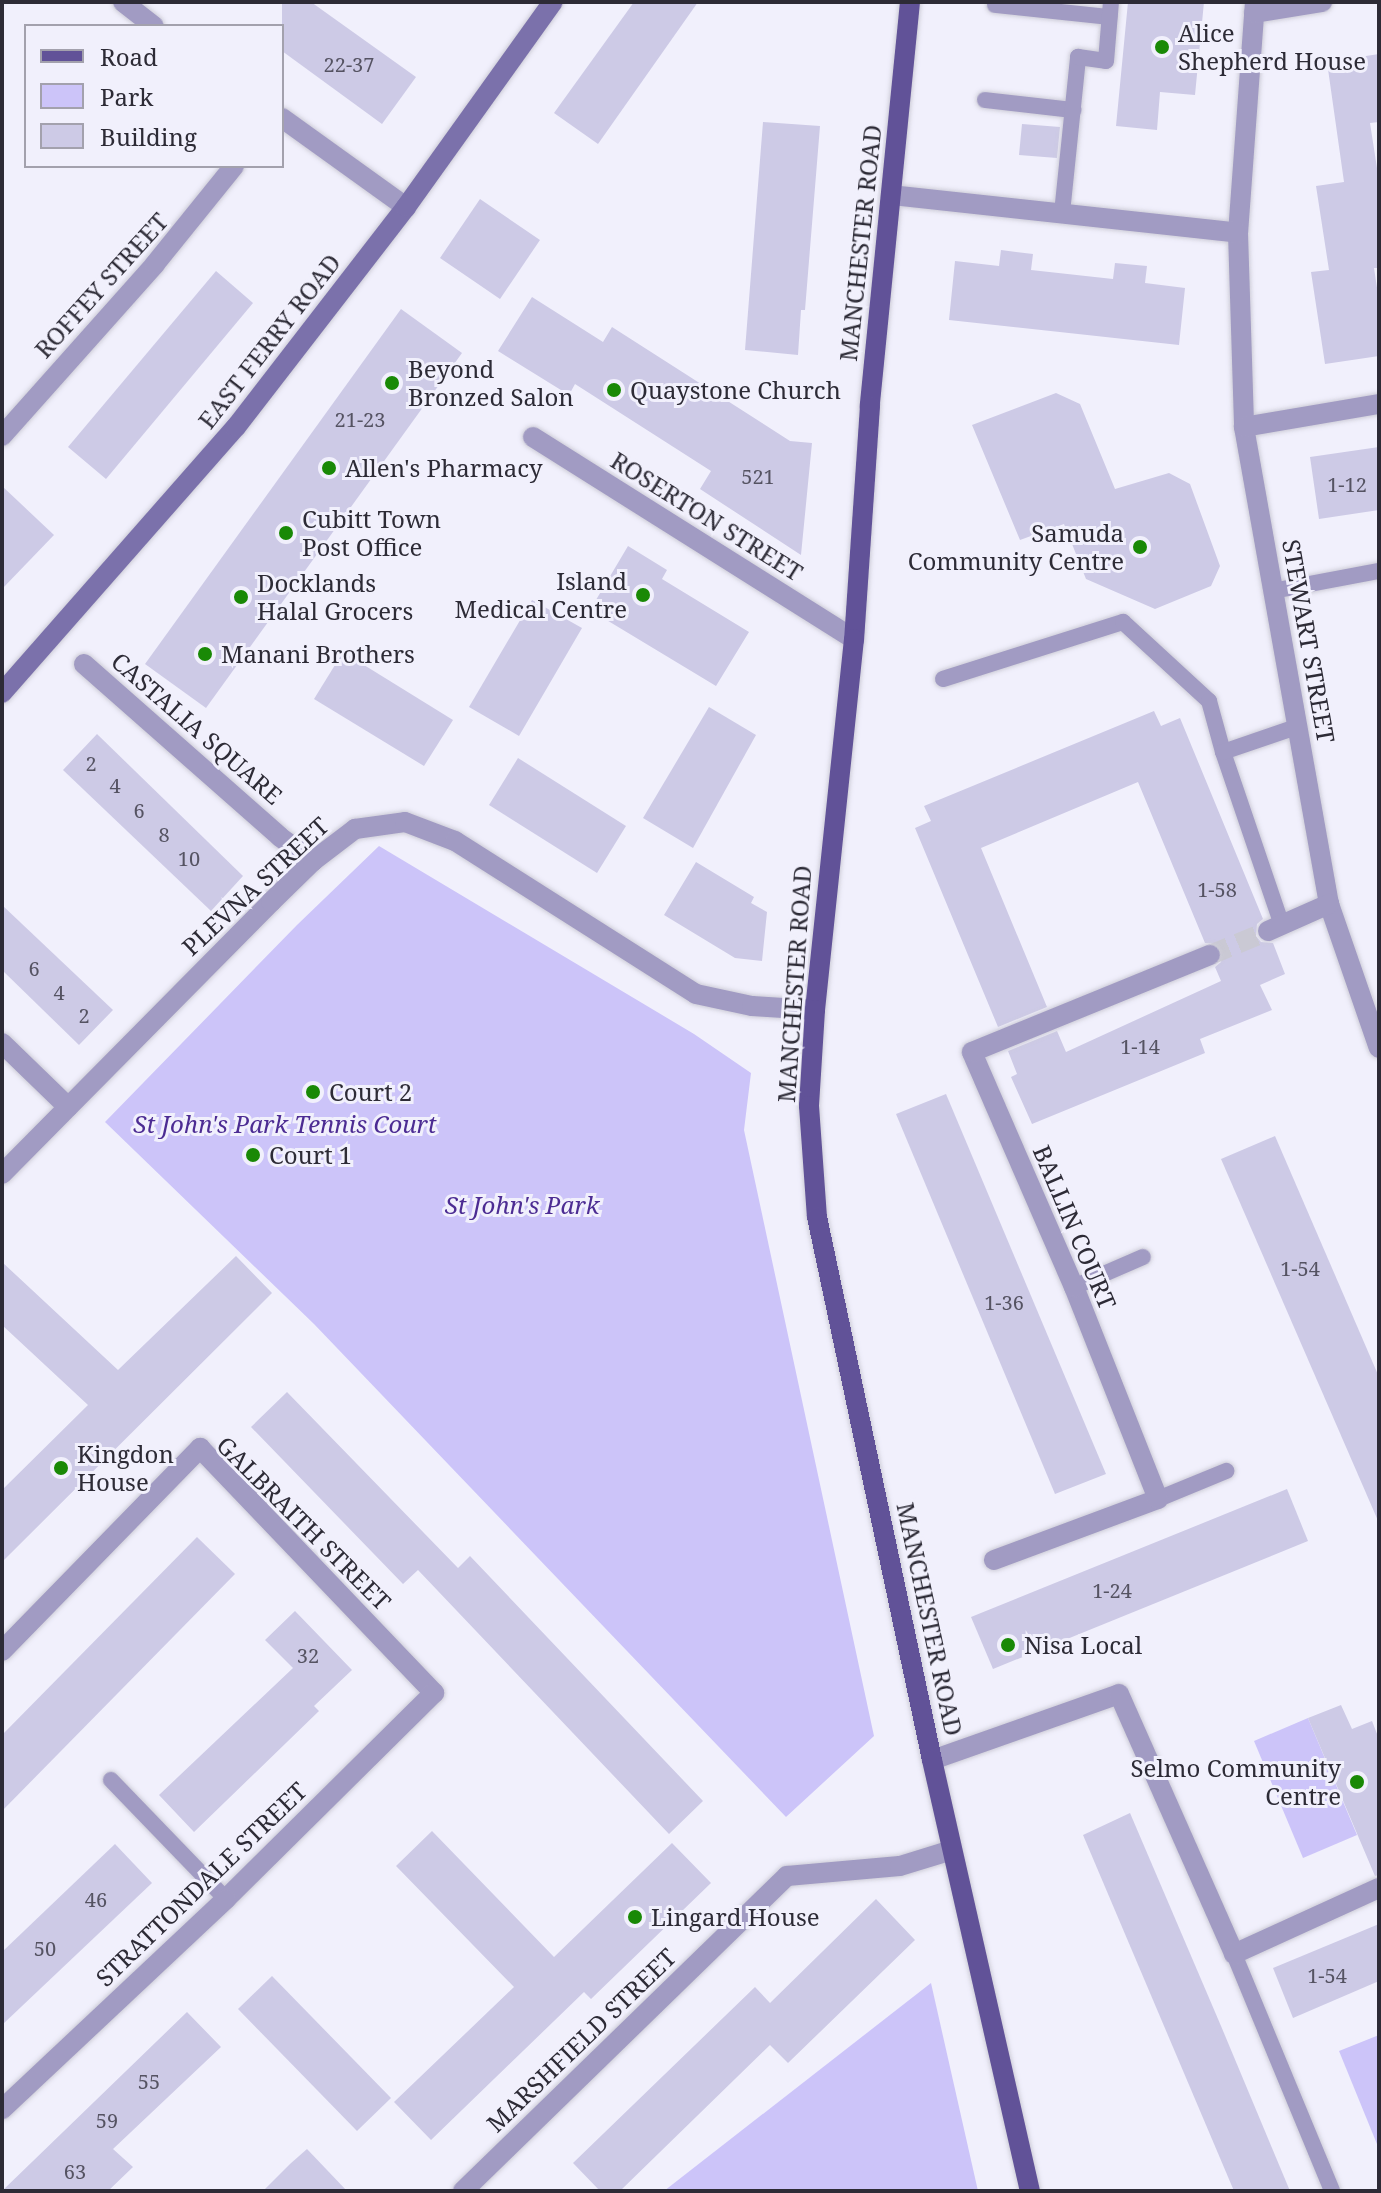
<!DOCTYPE html>
<style>
body{margin:0}
#map{position:relative;width:1381px;height:2193px;overflow:hidden;background:#f1f0fc;font-family:"Noto Serif",serif}
div>[style]{position:absolute}
[style*='--x']{left:calc(var(--x)*1px);top:calc(var(--y)*1px);width:calc(var(--w)*1px);rotate:calc(var(--a)*1deg)}
.green>*{inset:0;background:#ccc4f9}
.building>*{inset:0;background:#cdcae6}
.street-tunnel>*{height:20px;margin-top:-10px;transform-origin:0;background:repeating-linear-gradient(90deg,#cac9d4 0 20px,transparent 0 30px)}
.roads{filter:drop-shadow(0 0 2px #cecdd8) drop-shadow(0 0 2px #cecdd8)}
.lane>*{height:16px;margin:-8px;padding:0 8px;transform-origin:8px;border-radius:8px;background:#a19bc3}
.street>*{height:20px;margin:-10px;padding:0 10px;transform-origin:10px;border-radius:10px;background:#a19bc3}
.secondary>*{height:20px;margin:-10px;padding:0 10px;transform-origin:10px;border-radius:10px;background:#7b71ab}
.primary>*{height:20px;margin:-10px;padding:0 10px;transform-origin:10px;border-radius:10px;background:#615298}
.dots>*{width:22px;height:22px;translate:-50% -50%;box-sizing:border-box;border:4px solid #f1f0fc;border-radius:50%}
span{translate:-50% -50%;white-space:nowrap;text-align:center;line-height:1.15;-webkit-text-stroke:6px #f1f0fc;paint-order:stroke}
.number-label{font-size:20px;color:#555362}
.number-label span{-webkit-text-stroke-width:0}
.poi-label{font-size:24px;color:#2d2b36}
.left{translate:0 -50%;text-align:left}
.right{translate:-100% -50%;text-align:right}
.street-label{font-size:24px;color:#2d2b36}
.park-label{font-size:24px;color:#4c2c93;font-style:italic}
.frame{position:absolute;inset:0;border:4px solid #2d2b36;pointer-events:none}
.legend{position:absolute;left:24px;top:24px;width:260px;height:144px;box-sizing:border-box;background:#f1f0fc;border:2px solid #a3a1ad;margin:0;padding:10px 14px;list-style:none;font-size:24px;color:#2d2b36}
.legend li{display:flex;align-items:center;gap:16px;height:40px}
.legend b{width:40px;border:2px solid #a3a1ad}
</style>
<div id="map">
<div class="green">
<div style="clip-path:polygon(379px 846px,694px 1034px,751px 1073px,744px 1130px,874px 1736px,786px 1817px,314px 1324px,105px 1122px,297px 925px)"></div>
<div style="clip-path:polygon(1308px 1718px,1357px 1835px,1303px 1858px,1254px 1741px)"></div>
<div style="clip-path:polygon(931px 1983px,978px 2191px,664px 2191px)"></div>
<div style="clip-path:polygon(1379px 2035px,1379px 2149px,1339px 2051px)"></div>
</div>
<div class="building">
<div style="clip-path:polygon(282px 2px,311px 2px,416px 77px,382px 124px,282px 51px)"></div>
<div style="clip-path:polygon(634px 2px,698px 2px,598px 144px,554px 113px)"></div>
<div style="clip-path:polygon(1128px 2px,1204px 2px,1195px 95px,1160px 92px,1157px 130px,1116px 126px)"></div>
<div style="clip-path:polygon(1379px 54px,1379px 122px,1370px 123px,1379px 181px,1379px 268px,1374px 268px,1379px 301px,1379px 356px,1325px 364px,1311px 272px,1329px 270px,1316px 186px,1344px 182px,1327px 62px)"></div>
<div style="clip-path:polygon(763px 122px,820px 126px,805px 310px,801px 310px,798px 355px,745px 350px)"></div>
<div style="clip-path:polygon(1022px 124px,1060px 127px,1057px 158px,1019px 155px)"></div>
<div style="clip-path:polygon(480px 199px,540px 240px,500px 299px,440px 258px)"></div>
<div style="clip-path:polygon(1001px 250px,1033px 254px,1031px 270px,1113px 279px,1115px 263px,1147px 266px,1145px 283px,1185px 288px,1179px 345px,949px 320px,955px 261px,999px 266px)"></div>
<div style="clip-path:polygon(216px 271px,253px 303px,106px 479px,68px 447px)"></div>
<div style="clip-path:polygon(532px 297px,603px 342px,612px 327px,790px 441px,812px 443px,801px 555px,700px 489px,711px 471px,575px 384px,569px 395px,498px 351px)"></div>
<div style="clip-path:polygon(401px 309px,462px 353px,206px 708px,145px 664px)"></div>
<div style="clip-path:polygon(1056px 393px,1080px 404px,1115px 489px,1169px 473px,1190px 484px,1220px 566px,1211px 586px,1155px 609px,1086px 579px,1064px 524px,1020px 540px,972px 425px)"></div>
<div style="clip-path:polygon(1379px 447px,1379px 510px,1319px 519px,1310px 457px)"></div>
<div style="clip-path:polygon(2px 486px,54px 535px,2px 589px)"></div>
<div style="clip-path:polygon(628px 546px,667px 570px,662px 579px,749px 632px,716px 686px,590px 610px)"></div>
<div style="clip-path:polygon(532px 600px,582px 628px,519px 736px,469px 707px)"></div>
<div style="clip-path:polygon(343px 652px,453px 720px,424px 766px,314px 699px)"></div>
<div style="clip-path:polygon(709px 707px,756px 735px,693px 848px,643px 818px)"></div>
<div style="clip-path:polygon(1154px 711px,1161px 726px,1180px 718px,1263px 919px,1257px 924px,1256px 936px,1261px 942px,1273px 943px,1285px 974px,1260px 985px,1272px 1010px,1200px 1039px,1205px 1053px,1032px 1124px,1011px 1077px,1017px 1074px,1008px 1051px,1057px 1031px,1066px 1052px,1221px 981px,1215px 967px,1221px 962px,1222px 951px,1217px 944px,1205px 943px,1138px 782px,981px 848px,1047px 1007px,998px 1027px,915px 828px,931px 821px,924px 806px)"></div>
<div style="clip-path:polygon(97px 734px,243px 876px,211px 911px,63px 770px)"></div>
<div style="clip-path:polygon(518px 758px,626px 826px,597px 873px,489px 805px)"></div>
<div style="clip-path:polygon(696px 862px,754px 897px,751px 903px,767px 912px,762px 961px,735px 958px,664px 915px)"></div>
<div style="clip-path:polygon(2px 905px,113px 1010px,79px 1045px,2px 970px)"></div>
<div style="clip-path:polygon(946px 1094px,1106px 1474px,1055px 1494px,896px 1114px)"></div>
<div style="clip-path:polygon(1275px 1136px,1379px 1377px,1379px 1523px,1221px 1159px)"></div>
<div style="clip-path:polygon(236px 1256px,272px 1293px,2px 1562px,2px 1490px,88px 1405px,2px 1325px,2px 1262px,118px 1370px)"></div>
<div style="clip-path:polygon(287px 1392px,458px 1568px,470px 1556px,703px 1801px,669px 1834px,418px 1570px,403px 1584px,251px 1427px)"></div>
<div style="clip-path:polygon(1287px 1489px,1308px 1541px,993px 1669px,971px 1617px)"></div>
<div style="clip-path:polygon(197px 1537px,235px 1574px,2px 1811px,2px 1735px)"></div>
<div style="clip-path:polygon(295px 1611px,352px 1670px,314px 1706px,319px 1711px,194px 1832px,159px 1795px,293px 1668px,265px 1640px)"></div>
<div style="clip-path:polygon(1341px 1705px,1352px 1729px,1372px 1721px,1379px 1739px,1379px 1875px,1375px 1876px,1308px 1718px)"></div>
<div style="clip-path:polygon(1130px 1813px,1221px 2026px,1290px 2191px,1234px 2191px,1083px 1835px)"></div>
<div style="clip-path:polygon(432px 1831px,554px 1957px,672px 1843px,711px 1883px,591px 1999px,584px 1992px,431px 2140px,394px 2102px,514px 1987px,396px 1866px)"></div>
<div style="clip-path:polygon(115px 1844px,152px 1883px,2px 2025px,2px 1952px)"></div>
<div style="clip-path:polygon(876px 1899px,915px 1940px,788px 2063px,770px 2045px,620px 2191px,600px 2191px,573px 2163px,755px 1987px,770px 2003px)"></div>
<div style="clip-path:polygon(1379px 1924px,1379px 1981px,1293px 2018px,1273px 1968px)"></div>
<div style="clip-path:polygon(272px 1976px,391px 2098px,357px 2131px,238px 2009px)"></div>
<div style="clip-path:polygon(187px 2012px,221px 2047px,113px 2149px,133px 2167px,108px 2191px,2px 2191px)"></div>
<div style="clip-path:polygon(307px 2149px,347px 2191px,263px 2191px,290px 2164px)"></div>
</div>
<div class="street-tunnel">
<div style="--x:1210;--y:955;--w:63;--a:-22.5"></div>
</div>
<div class="roads">
<div class="lane">
<div style="--x:995;--y:5;--w:115;--a:6"></div>
<div style="--x:985;--y:100;--w:89;--a:6.5"></div>
<div style="--x:1062;--y:213;--w:157;--a:-84.1"></div>
<div style="--x:1078;--y:57;--w:28;--a:8"></div>
<div style="--x:1106;--y:61;--w:59;--a:-85.2"></div>
<div style="--x:1273;--y:591;--w:108;--a:-10.7"></div>
<div style="--x:943;--y:679;--w:189;--a:-17.6"></div>
<div style="--x:1123;--y:622;--w:117;--a:42.6"></div>
<div style="--x:1209;--y:701;--w:53;--a:74.6"></div>
<div style="--x:1223;--y:752;--w:183;--a:71.2"></div>
<div style="--x:1223;--y:752;--w:80;--a:-18.9"></div>
<div style="--x:1074;--y:1287;--w:75;--a:-23.5"></div>
<div style="--x:1158;--y:1499;--w:74;--a:-22.4"></div>
<div style="--x:111;--y:1780;--w:165;--a:46"></div>
<div style="--x:1234;--y:1954;--w:256;--a:67.5"></div>
</div>
<div class="street">
<div style="--x:123;--y:2;--w:39;--a:38"></div>
<div style="--x:1255;--y:2;--w:232;--a:94.2"></div>
<div style="--x:1238;--y:233;--w:194;--a:88.2"></div>
<div style="--x:1244;--y:427;--w:485;--a:79.9"></div>
<div style="--x:1329;--y:904;--w:152;--a:70.9"></div>
<div style="--x:1254;--y:13;--w:69;--a:-9.2"></div>
<div style="--x:282;--y:118;--w:153;--a:35.7"></div>
<div style="--x:891;--y:195;--w:349;--a:6.2"></div>
<div style="--x:1244;--y:427;--w:137;--a:-9.7"></div>
<div style="--x:2;--y:436;--w:230;--a:-48.3"></div>
<div style="--x:155;--y:264;--w:126;--a:-51.1"></div>
<div style="--x:533;--y:437;--w:379;--a:32.2"></div>
<div style="--x:84;--y:664;--w:261;--a:41.4"></div>
<div style="--x:280;--y:837;--w:41;--a:36"></div>
<div style="--x:1268;--y:931;--w:67;--a:-23.9"></div>
<div style="--x:2;--y:1043;--w:92;--a:44.1"></div>
<div style="--x:2;--y:1174;--w:383;--a:-45.3"></div>
<div style="--x:271;--y:902;--w:59;--a:-44.3"></div>
<div style="--x:313;--y:861;--w:53;--a:-37.3"></div>
<div style="--x:355;--y:829;--w:50;--a:-8"></div>
<div style="--x:405;--y:822;--w:53;--a:20.8"></div>
<div style="--x:455;--y:841;--w:285;--a:32.4"></div>
<div style="--x:696;--y:994;--w:57;--a:12.1"></div>
<div style="--x:752;--y:1006;--w:63;--a:3.6"></div>
<div style="--x:994;--y:1560;--w:175;--a:-20.4"></div>
<div style="--x:1158;--y:1499;--w:228;--a:-111.6"></div>
<div style="--x:1074;--y:1287;--w:256;--a:-113.5"></div>
<div style="--x:972;--y:1052;--w:257;--a:-22.2"></div>
<div style="--x:2;--y:1651;--w:284;--a:-45.7"></div>
<div style="--x:200;--y:1448;--w:339;--a:46.3"></div>
<div style="--x:434;--y:1693;--w:293;--a:135.3"></div>
<div style="--x:226;--y:1899;--w:307;--a:136.8"></div>
<div style="--x:932;--y:1760;--w:198;--a:-19.4"></div>
<div style="--x:1119;--y:1694;--w:284;--a:66.1"></div>
<div style="--x:1234;--y:1954;--w:159;--a:-24.5"></div>
<div style="--x:463;--y:2191;--w:452;--a:-44.2"></div>
<div style="--x:787;--y:1876;--w:113;--a:-5.1"></div>
<div style="--x:900;--y:1866;--w:54;--a:-17.1"></div>
</div>
<div class="secondary">
<div style="--x:2;--y:693;--w:354;--a:-48.7"></div>
<div style="--x:236;--y:427;--w:278;--a:-52.3"></div>
<div style="--x:406;--y:207;--w:252;--a:-54.4"></div>
</div>
<div class="primary">
<div style="--x:910;--y:2;--w:406;--a:95.7"></div>
<div style="--x:870;--y:406;--w:234;--a:93.9"></div>
<div style="--x:854;--y:639;--w:373;--a:96"></div>
<div style="--x:815;--y:1010;--w:96;--a:93.6"></div>
<div style="--x:809;--y:1106;--w:111;--a:85.9"></div>
<div style="--x:817;--y:1217;--w:555;--a:78.04"></div>
<div style="--x:932;--y:1760;--w:442;--a:77.2"></div>
</div>
</div>
<div class="dots">
<div style="left:1162px;top:47px;background:#198906"></div>
<div style="left:392px;top:383px;background:#198906"></div>
<div style="left:614px;top:390px;background:#198906"></div>
<div style="left:329px;top:468px;background:#198906"></div>
<div style="left:286px;top:533px;background:#198906"></div>
<div style="left:1140px;top:547px;background:#198906"></div>
<div style="left:643px;top:595px;background:#198906"></div>
<div style="left:241px;top:597px;background:#198906"></div>
<div style="left:205px;top:654px;background:#198906"></div>
<div style="left:313px;top:1092px;background:#198906"></div>
<div style="left:253px;top:1155px;background:#198906"></div>
<div style="left:61px;top:1468px;background:#198906"></div>
<div style="left:1008px;top:1645px;background:#198906"></div>
<div style="left:1357px;top:1782px;background:#198906"></div>
<div style="left:635px;top:1917px;background:#198906"></div>
</div>
<div class="number-label">
<span style="left:349px;top:64px">22-37</span>
<span style="left:360px;top:419px">21-23</span>
<span style="left:758px;top:476px">521</span>
<span style="left:1347px;top:484px">1-12</span>
<span style="left:91px;top:763px">2</span>
<span style="left:115px;top:785px">4</span>
<span style="left:139px;top:810px">6</span>
<span style="left:164px;top:834px">8</span>
<span style="left:189px;top:858px">10</span>
<span style="left:1217px;top:889px">1-58</span>
<span style="left:34px;top:968px">6</span>
<span style="left:59px;top:992px">4</span>
<span style="left:84px;top:1015px">2</span>
<span style="left:1140px;top:1046px">1-14</span>
<span style="left:1300px;top:1268px">1-54</span>
<span style="left:1004px;top:1302px">1-36</span>
<span style="left:1112px;top:1590px">1-24</span>
<span style="left:308px;top:1655px">32</span>
<span style="left:96px;top:1899px">46</span>
<span style="left:45px;top:1948px">50</span>
<span style="left:1327px;top:1975px">1-54</span>
<span style="left:149px;top:2081px">55</span>
<span style="left:107px;top:2120px">59</span>
<span style="left:75px;top:2171px">63</span>
</div>
<div class="poi-label">
<span class="left" style="left:1178px;top:47px">Alice<br>Shepherd House</span>
<span class="left" style="left:408px;top:383px">Beyond<br>Bronzed Salon</span>
<span class="left" style="left:630px;top:390px">Quaystone Church</span>
<span class="left" style="left:345px;top:468px">Allen's Pharmacy</span>
<span class="left" style="left:302px;top:533px">Cubitt Town<br>Post Office</span>
<span class="right" style="left:1124px;top:547px">Samuda<br>Community Centre</span>
<span class="right" style="left:627px;top:595px">Island<br>Medical Centre</span>
<span class="left" style="left:257px;top:597px">Docklands<br>Halal Grocers</span>
<span class="left" style="left:221px;top:654px">Manani Brothers</span>
<span class="left" style="left:329px;top:1092px">Court 2</span>
<span class="left" style="left:269px;top:1155px">Court 1</span>
<span class="left" style="left:77px;top:1468px">Kingdon<br>House</span>
<span class="left" style="left:1024px;top:1645px">Nisa Local</span>
<span class="right" style="left:1341px;top:1782px">Selmo Community<br>Centre</span>
<span class="left" style="left:651px;top:1917px">Lingard House</span>
</div>
<div class="street-label">
<span style="left:860px;top:243px;rotate:-84deg">MANCHESTER ROAD</span>
<span style="left:101px;top:285px;rotate:-48deg">ROFFEY STREET</span>
<span style="left:269px;top:341px;rotate:-52deg">EAST FERRY ROAD</span>
<span style="left:707px;top:516px;rotate:32deg">ROSERTON STREET</span>
<span style="left:1309px;top:641px;rotate:80deg">STEWART STREET</span>
<span style="left:197px;top:728px;rotate:41deg">CASTALIA SQUARE</span>
<span style="left:255px;top:886px;rotate:-43deg">PLEVNA STREET</span>
<span style="left:794px;top:984px;rotate:-86deg">MANCHESTER ROAD</span>
<span style="left:1075px;top:1227px;rotate:67deg">BALLIN COURT</span>
<span style="left:304px;top:1523px;rotate:45deg">GALBRAITH STREET</span>
<span style="left:930px;top:1619px;rotate:78deg">MANCHESTER ROAD</span>
<span style="left:201px;top:1884px;rotate:-44deg">STRATTONDALE STREET</span>
<span style="left:581px;top:2040px;rotate:-44deg">MARSHFIELD STREET</span>
</div>
<div class="park-label">
<span style="left:285px;top:1124px">St John's Park Tennis Court</span>
<span style="left:522px;top:1205px">St John's Park</span>
</div>
<div class="frame"></div>
<ul class="legend">
<li><b style="height:10px;background:#615298"></b>Road</li>
<li><b style="height:22px;background:#ccc4f9"></b>Park</li>
<li><b style="height:22px;background:#cdcae6"></b>Building</li>
</ul>
</div>
